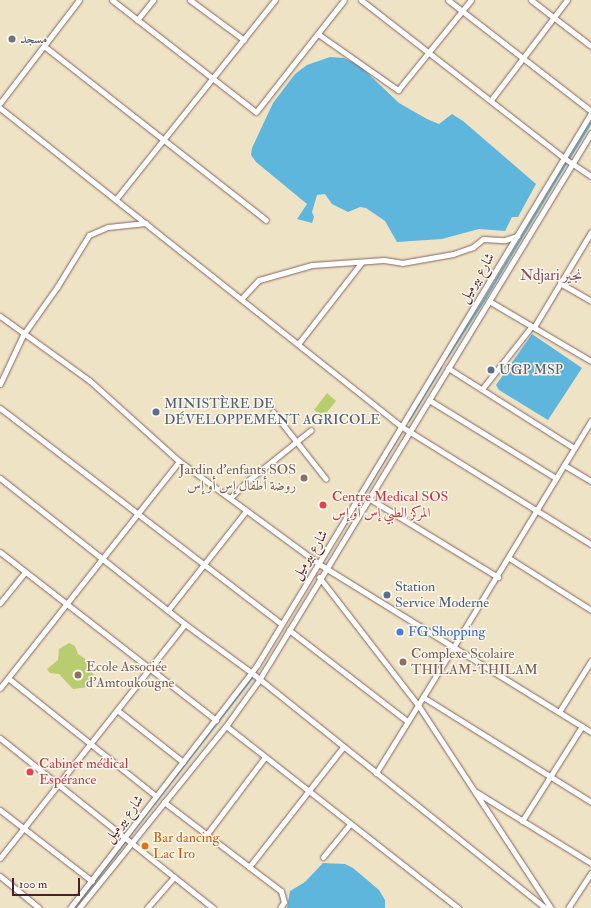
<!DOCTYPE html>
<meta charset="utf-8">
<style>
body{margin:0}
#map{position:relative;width:591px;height:908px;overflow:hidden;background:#efe3c5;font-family:"IM FELL Double Pica",Amiri,serif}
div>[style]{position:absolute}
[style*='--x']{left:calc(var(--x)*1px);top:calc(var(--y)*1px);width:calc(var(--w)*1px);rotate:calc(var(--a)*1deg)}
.green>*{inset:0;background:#b8cd70}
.water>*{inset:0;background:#5fb6dc}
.stream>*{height:1.5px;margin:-0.75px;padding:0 0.75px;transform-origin:0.75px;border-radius:0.75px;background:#5fb6dc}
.roads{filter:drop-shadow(0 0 1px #846461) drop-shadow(0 0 1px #846461)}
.minor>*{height:5px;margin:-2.5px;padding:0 2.5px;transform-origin:2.5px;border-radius:2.5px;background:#fff}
.dots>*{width:11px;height:11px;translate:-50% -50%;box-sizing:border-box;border:2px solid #fbf7ec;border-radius:50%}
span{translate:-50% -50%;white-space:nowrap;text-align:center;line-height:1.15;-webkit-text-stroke:3px #fbf7ec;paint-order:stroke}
.worship-label{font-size:14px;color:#5b616d}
.left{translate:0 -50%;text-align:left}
.street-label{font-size:14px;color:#4a1f2b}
.service-label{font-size:14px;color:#4e5e75}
.education-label{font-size:14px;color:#785e54}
.right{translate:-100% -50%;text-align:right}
.health-label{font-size:14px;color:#be3a42}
.shop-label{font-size:14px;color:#366cbe}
.food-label{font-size:14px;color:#c56008}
.neighbourhood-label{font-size:15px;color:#835066}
.scale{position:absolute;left:12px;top:878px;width:68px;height:18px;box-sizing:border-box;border:2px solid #4a1f2b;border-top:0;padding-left:5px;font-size:12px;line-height:14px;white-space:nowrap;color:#4a1f2b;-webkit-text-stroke:3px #fbf7ec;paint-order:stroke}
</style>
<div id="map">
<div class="green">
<div style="clip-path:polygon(327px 393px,336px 401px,323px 417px,314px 410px)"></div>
<div style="clip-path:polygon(69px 643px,75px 646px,78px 654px,90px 662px,95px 681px,89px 687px,73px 689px,59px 674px,50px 673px,47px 669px,58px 660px,59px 649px)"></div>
</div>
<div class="water">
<div style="clip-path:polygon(330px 57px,344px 58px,359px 65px,399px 103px,427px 119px,439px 124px,452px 114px,463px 121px,536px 184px,518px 217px,512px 217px,505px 231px,479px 229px,442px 239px,397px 242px,385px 221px,366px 208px,360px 207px,348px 212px,332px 204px,325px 194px,317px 195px,312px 212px,314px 217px,312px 223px,297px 219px,307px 204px,256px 162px,251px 155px,252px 148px,273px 103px,295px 74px,307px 65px)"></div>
<div style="clip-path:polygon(532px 334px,582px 368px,548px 420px,499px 390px,496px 385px)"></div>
<div style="clip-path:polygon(323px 863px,345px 864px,353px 868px,379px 890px,385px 900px,385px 908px,287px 908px,290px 891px,305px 882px)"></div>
</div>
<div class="stream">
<div style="--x:569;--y:159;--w:42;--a:-58.6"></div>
<div style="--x:447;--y:358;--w:70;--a:-57.2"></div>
<div style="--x:485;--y:299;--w:160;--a:-59.1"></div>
<div style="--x:409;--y:421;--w:62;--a:-58.9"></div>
<div style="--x:346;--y:524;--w:106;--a:-58.9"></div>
<div style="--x:255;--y:673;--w:76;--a:-59"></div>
<div style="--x:128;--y:838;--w:204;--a:-52.2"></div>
<div style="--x:75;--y:908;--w:84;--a:-52.7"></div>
</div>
<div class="roads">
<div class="minor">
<div style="--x:112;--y:0;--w:182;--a:37.9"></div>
<div style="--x:256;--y:112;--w:142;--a:-51.8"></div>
<div style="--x:190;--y:0;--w:67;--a:36.5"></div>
<div style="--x:361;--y:0;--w:257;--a:37.9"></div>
<div style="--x:564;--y:158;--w:32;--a:34"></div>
<div style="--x:448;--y:0;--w:181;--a:37.8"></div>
<div style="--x:531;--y:0;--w:76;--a:37.5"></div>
<div style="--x:137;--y:20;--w:26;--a:-51"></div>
<div style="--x:318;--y:34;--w:98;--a:35"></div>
<div style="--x:398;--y:90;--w:116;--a:-51"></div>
<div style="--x:44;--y:46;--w:282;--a:38.1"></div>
<div style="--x:491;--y:100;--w:126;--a:-52.8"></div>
<div style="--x:0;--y:103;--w:130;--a:-52.5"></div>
<div style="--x:0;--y:108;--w:513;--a:38.43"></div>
<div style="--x:402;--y:427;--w:222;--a:31.8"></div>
<div style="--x:116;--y:199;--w:255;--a:-51.4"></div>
<div style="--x:560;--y:283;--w:36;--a:30"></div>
<div style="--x:241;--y:299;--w:26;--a:-47"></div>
<div style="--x:259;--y:280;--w:55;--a:-15.8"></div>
<div style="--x:312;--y:265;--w:72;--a:-4"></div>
<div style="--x:384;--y:260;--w:18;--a:9"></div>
<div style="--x:402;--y:263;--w:52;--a:-10"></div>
<div style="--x:453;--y:254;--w:21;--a:-19"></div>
<div style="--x:473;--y:247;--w:13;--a:-39"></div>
<div style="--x:483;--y:239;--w:22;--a:3"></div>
<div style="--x:505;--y:240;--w:13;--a:-18"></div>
<div style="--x:489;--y:301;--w:118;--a:30.5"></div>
<div style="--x:0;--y:316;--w:111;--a:35.8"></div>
<div style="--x:90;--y:381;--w:120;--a:42"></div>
<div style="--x:179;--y:461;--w:174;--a:36.3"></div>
<div style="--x:319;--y:564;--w:320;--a:31.7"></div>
<div style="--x:534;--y:327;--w:111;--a:-59"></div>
<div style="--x:298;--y:344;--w:103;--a:-52.1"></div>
<div style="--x:448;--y:368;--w:149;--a:32.4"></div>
<div style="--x:0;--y:384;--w:54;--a:-64.9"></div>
<div style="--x:23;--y:335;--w:59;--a:-54.7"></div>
<div style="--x:57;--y:287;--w:61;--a:-58.4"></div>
<div style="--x:89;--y:235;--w:21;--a:-23"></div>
<div style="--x:108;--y:227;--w:38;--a:-6"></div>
<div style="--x:482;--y:389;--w:80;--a:-51.6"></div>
<div style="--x:429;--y:400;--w:149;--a:31.6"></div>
<div style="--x:0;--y:408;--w:354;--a:37.5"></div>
<div style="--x:273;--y:412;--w:85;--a:51.7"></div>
<div style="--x:564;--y:465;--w:31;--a:31"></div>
<div style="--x:0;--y:478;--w:236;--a:38.3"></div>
<div style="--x:185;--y:624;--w:83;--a:36.2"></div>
<div style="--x:252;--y:673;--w:376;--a:38.7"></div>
<div style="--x:230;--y:498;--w:28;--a:-44"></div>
<div style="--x:250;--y:479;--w:78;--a:-38.8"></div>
<div style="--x:370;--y:499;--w:150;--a:31.4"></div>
<div style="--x:0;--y:552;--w:274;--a:37.9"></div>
<div style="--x:509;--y:558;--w:97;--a:32.4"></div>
<div style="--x:319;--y:577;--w:162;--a:52.3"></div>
<div style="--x:418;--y:705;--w:243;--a:56.8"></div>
<div style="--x:0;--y:603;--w:40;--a:-51"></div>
<div style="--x:168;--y:610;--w:126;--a:-51.8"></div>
<div style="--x:289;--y:630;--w:149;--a:37.6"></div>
<div style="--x:8;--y:678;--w:189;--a:38.6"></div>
<div style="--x:0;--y:688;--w:289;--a:-51.7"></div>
<div style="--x:423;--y:697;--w:323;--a:-58.7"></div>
<div style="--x:117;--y:710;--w:84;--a:38.2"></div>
<div style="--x:559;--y:712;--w:60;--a:-57.9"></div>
<div style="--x:226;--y:726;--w:295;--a:38.1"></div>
<div style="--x:0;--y:738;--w:273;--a:38.6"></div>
<div style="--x:376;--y:773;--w:89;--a:-58.3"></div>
<div style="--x:423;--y:697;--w:198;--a:32"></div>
<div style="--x:476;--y:792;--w:135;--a:31.7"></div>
<div style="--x:164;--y:802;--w:147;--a:37.3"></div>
<div style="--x:281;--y:891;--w:11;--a:75"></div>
<div style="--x:284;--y:902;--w:7;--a:124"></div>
<div style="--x:0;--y:810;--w:116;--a:37.7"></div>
<div style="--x:522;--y:821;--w:112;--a:-57.7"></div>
<div style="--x:207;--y:834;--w:96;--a:-53"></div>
<div style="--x:323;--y:857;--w:43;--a:-50.7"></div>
<div style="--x:0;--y:858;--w:298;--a:-51.7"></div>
<div style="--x:249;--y:867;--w:152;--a:-51.9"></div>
<div style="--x:0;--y:876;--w:50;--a:39.4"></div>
<div style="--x:70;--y:908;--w:307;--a:-52.4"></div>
<div style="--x:257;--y:665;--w:645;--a:-58.82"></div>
<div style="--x:79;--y:908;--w:234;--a:-51.1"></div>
<div style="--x:226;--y:726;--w:57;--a:-54.3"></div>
<div style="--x:259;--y:680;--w:640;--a:-58.74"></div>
<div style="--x:147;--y:908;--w:41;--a:-48.9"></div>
<div style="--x:568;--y:908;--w:42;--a:-56.7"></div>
</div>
</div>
<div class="dots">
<div style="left:12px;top:39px;background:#6b7280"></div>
<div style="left:491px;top:370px;background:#5c6f8a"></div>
<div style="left:156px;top:412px;background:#5c6f8a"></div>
<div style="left:304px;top:478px;background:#8d6e63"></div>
<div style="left:323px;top:505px;background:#e0444e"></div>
<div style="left:387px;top:595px;background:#5c6f8a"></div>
<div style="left:400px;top:632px;background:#3f7fe0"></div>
<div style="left:403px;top:662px;background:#8d6e63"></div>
<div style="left:78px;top:675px;background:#8d6e63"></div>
<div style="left:30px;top:772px;background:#e0444e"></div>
<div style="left:145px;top:846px;background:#e8710a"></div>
</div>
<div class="worship-label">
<span class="left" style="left:20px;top:39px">مسجد</span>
</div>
<div class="street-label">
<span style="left:477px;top:278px;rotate:-59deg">شارع بيرميل</span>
<span style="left:310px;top:555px;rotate:-58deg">شارع بيرميل</span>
<span style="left:124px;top:819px;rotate:-53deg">شارع بيرميل</span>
</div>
<div class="service-label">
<span class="left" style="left:499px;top:370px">UGP MSP</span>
<span class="left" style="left:164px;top:412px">MINISTÈRE DE<br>DÉVELOPPEMENT AGRICOLE</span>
<span class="left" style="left:395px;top:595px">Station<br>Service Moderne</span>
</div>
<div class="education-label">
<span class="right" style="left:296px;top:478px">Jardin d'enfants SOS<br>روضة أطفال إس أو إس</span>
<span class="left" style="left:411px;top:662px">Complexe Scolaire<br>THILAM-THILAM</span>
<span class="left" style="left:86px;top:675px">Ecole Associée<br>d'Amtoukougne</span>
</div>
<div class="health-label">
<span class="left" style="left:332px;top:505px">Centre Medical SOS<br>المركز الطبي إس أو إس</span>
<span class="left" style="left:39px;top:772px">Cabinet médical<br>Espérance</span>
</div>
<div class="shop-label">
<span class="left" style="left:408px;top:632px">FG Shopping</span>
</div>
<div class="food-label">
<span class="left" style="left:153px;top:846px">Bar dancing<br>Lac Iro</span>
</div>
<div class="neighbourhood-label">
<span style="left:551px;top:276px">Ndjari نجير</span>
</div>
<div class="scale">100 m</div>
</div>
